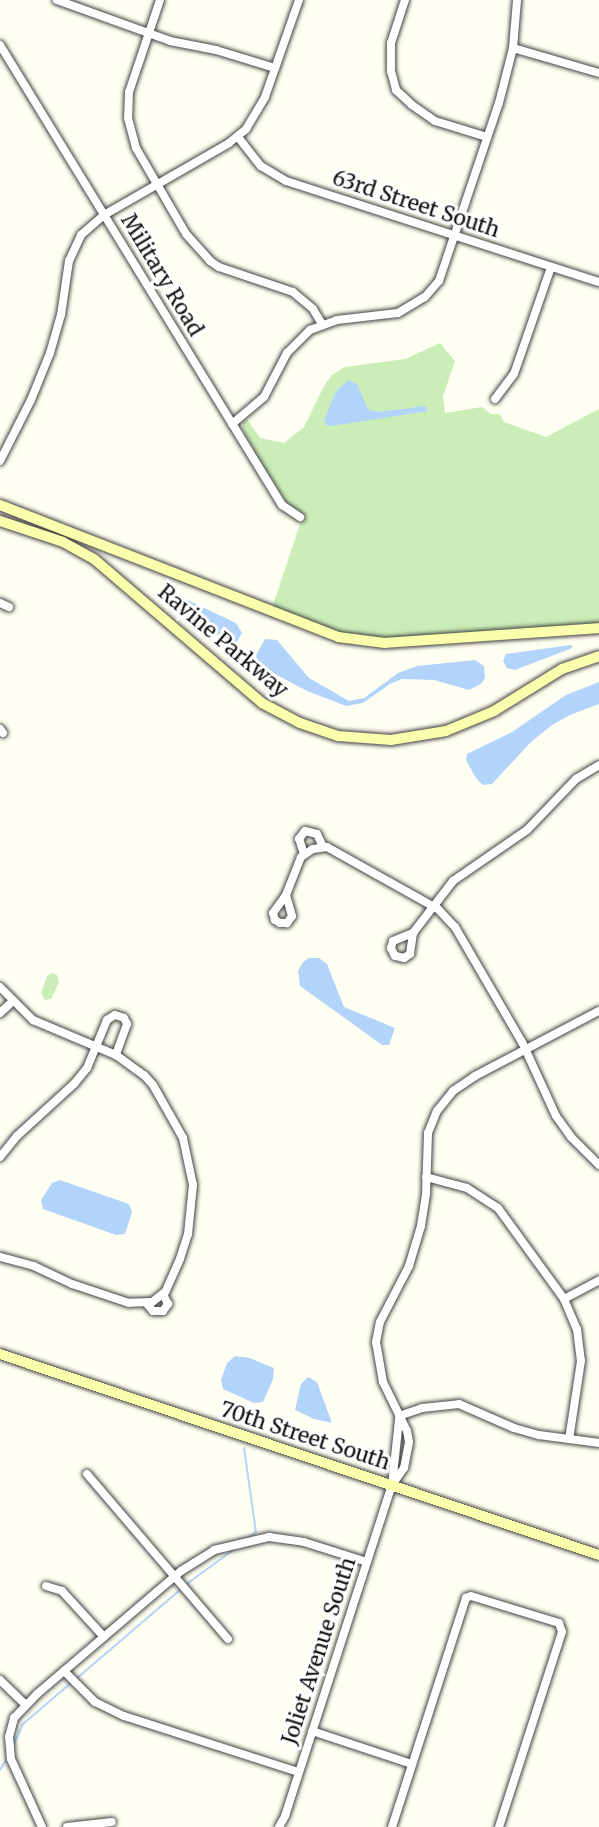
<!DOCTYPE html>
<style>
body{margin:0}
#map{position:relative;width:599px;height:1827px;overflow:hidden;background:#fffff2;font-family:Merriweather,serif}
div>[style]{position:absolute}
[style*='--x']{left:calc(var(--x)*1px);top:calc(var(--y)*1px);width:calc(var(--w)*1px);rotate:calc(var(--a)*1deg)}
.green>*{inset:0;background:#cbeeb8}
.water>*{inset:0;background:#b2d4fb}
.stream>*{height:2px;margin:-1px;padding:0 1px;transform-origin:1px;border-radius:1px;background:#b2d4fb}
.roads{filter:drop-shadow(0 0 2px #434343) drop-shadow(0 0 2px #434343)}
.street>*{height:8px;margin:-4px;padding:0 4px;transform-origin:4px;border-radius:4px;background:#fff}
.secondary>*{height:10px;margin:-5px;padding:0 5px;transform-origin:5px;border-radius:5px;background:#faffad}
span{translate:-50% -50%;white-space:nowrap;text-align:center;line-height:1.15;-webkit-text-stroke:6px #fff;paint-order:stroke}
.street-label{font-size:21px;color:#101010}
</style>
<div id="map">
<div class="green">
<div style="clip-path:polygon(440px 343px,455px 361px,443px 396px,445px 413px,482px 407px,491px 414px,500px 414px,504px 422px,546px 437px,599px 409px,599px 624px,389px 639px,345px 634px,272px 608px,300px 524px,257px 456px,242px 428px,243px 422px,247px 419px,260px 438px,284px 443px,304px 427px,324px 386px,332px 375px,345px 367px,405px 359px)"></div>
<div style="clip-path:polygon(52px 973px,57px 975px,59px 982px,51px 999px,45px 1000px,41px 993px,47px 976px)"></div>
</div>
<div class="water">
<div style="clip-path:polygon(349px 380px,357px 384px,368px 409px,379px 412px,425px 406px,428px 411px,332px 426px,326px 425px,324px 420px,334px 396px,338px 389px)"></div>
<div style="clip-path:polygon(166px 590px,236px 623px,242px 633px,237px 642px,228px 643px,167px 595px,164px 591px)"></div>
<div style="clip-path:polygon(265px 639px,277px 640px,309px 678px,349px 701px,364px 698px,398px 673px,417px 666px,475px 660px,484px 666px,485px 678px,481px 684px,469px 690px,434px 680px,402px 679px,390px 684px,363px 703px,346px 706px,307px 691px,258px 665px,256px 655px)"></div>
<div style="clip-path:polygon(571px 645px,573px 646px,570px 649px,515px 670px,507px 668px,503px 661px,506px 654px)"></div>
<div style="clip-path:polygon(599px 682px,599px 704px,570px 715px,552px 725px,531px 742px,492px 784px,483px 785px,476px 778px,466px 760px,467px 754px,512px 732px,566px 695px)"></div>
<div style="clip-path:polygon(309px 958px,319px 958px,327px 964px,344px 1007px,395px 1028px,389px 1045px,382px 1045px,300px 986px,298px 971px,303px 962px)"></div>
<div style="clip-path:polygon(60px 1180px,129px 1204px,132px 1212px,125px 1234px,116px 1235px,43px 1209px,41px 1200px,52px 1183px)"></div>
<div style="clip-path:polygon(235px 1356px,250px 1358px,274px 1368px,273px 1379px,263px 1402px,254px 1403px,223px 1389px,221px 1380px,227px 1363px)"></div>
<div style="clip-path:polygon(308px 1377px,317px 1382px,332px 1423px,314px 1419px,295px 1410px,301px 1384px)"></div>
</div>
<div class="stream">
<div style="--x:244;--y:1448;--w:85;--a:81.9"></div>
<div style="--x:256;--y:1532;--w:11;--a:142"></div>
<div style="--x:76;--y:1679;--w:148;--a:-40.6"></div>
<div style="--x:188;--y:1583;--w:59;--a:-36.1"></div>
<div style="--x:13;--y:1746;--w:24;--a:-66"></div>
<div style="--x:23;--y:1724;--w:63;--a:-40.5"></div>
<div style="--x:0;--y:1770;--w:15;--a:-58"></div>
</div>
<div class="roads">
<div class="street">
<div style="--x:57;--y:0;--w:120;--a:19.9"></div>
<div style="--x:170;--y:41;--w:47;--a:11.1"></div>
<div style="--x:216;--y:50;--w:62;--a:17"></div>
<div style="--x:160;--y:0;--w:97;--a:108.6"></div>
<div style="--x:129;--y:92;--w:26;--a:92"></div>
<div style="--x:128;--y:118;--w:31;--a:75"></div>
<div style="--x:136;--y:148;--w:99;--a:59.8"></div>
<div style="--x:186;--y:234;--w:36;--a:48"></div>
<div style="--x:210;--y:261;--w:11;--a:34"></div>
<div style="--x:219;--y:267;--w:78;--a:18.7"></div>
<div style="--x:293;--y:292;--w:26;--a:40"></div>
<div style="--x:313;--y:309;--w:17;--a:59"></div>
<div style="--x:405;--y:0;--w:45;--a:108"></div>
<div style="--x:391;--y:43;--w:28;--a:90"></div>
<div style="--x:391;--y:71;--w:20;--a:75"></div>
<div style="--x:396;--y:90;--w:22;--a:43"></div>
<div style="--x:412;--y:105;--w:28;--a:35"></div>
<div style="--x:435;--y:121;--w:54;--a:17.1"></div>
<div style="--x:0;--y:45;--w:540;--a:58.49"></div>
<div style="--x:282;--y:505;--w:22;--a:34"></div>
<div style="--x:513;--y:48;--w:90;--a:16.2"></div>
<div style="--x:238;--y:137;--w:37;--a:52"></div>
<div style="--x:261;--y:166;--w:29;--a:31"></div>
<div style="--x:286;--y:181;--w:329;--a:17.9"></div>
<div style="--x:495;--y:399;--w:31;--a:-53"></div>
<div style="--x:514;--y:374;--w:113;--a:-70.9"></div>
<div style="--x:232;--y:424;--w:42;--a:-40.2"></div>
<div style="--x:264;--y:397;--w:50;--a:-62.4"></div>
<div style="--x:287;--y:353;--w:33;--a:-45"></div>
<div style="--x:310;--y:330;--w:29;--a:-20"></div>
<div style="--x:337;--y:320;--w:61;--a:-6.5"></div>
<div style="--x:398;--y:313;--w:31;--a:-31"></div>
<div style="--x:425;--y:297;--w:21;--a:-49"></div>
<div style="--x:439;--y:281;--w:188;--a:-71.4"></div>
<div style="--x:499;--y:103;--w:57;--a:-75.7"></div>
<div style="--x:513;--y:48;--w:48;--a:-85.2"></div>
<div style="--x:0;--y:461;--w:68;--a:-63.1"></div>
<div style="--x:31;--y:400;--w:51;--a:-68"></div>
<div style="--x:50;--y:353;--w:40;--a:-74"></div>
<div style="--x:61;--y:315;--w:55;--a:-81.6"></div>
<div style="--x:69;--y:261;--w:29;--a:-65"></div>
<div style="--x:81;--y:235;--w:30;--a:-41"></div>
<div style="--x:104;--y:215;--w:144;--a:-29.9"></div>
<div style="--x:229;--y:143;--w:22;--a:-39"></div>
<div style="--x:246;--y:129;--w:37;--a:-59"></div>
<div style="--x:265;--y:97;--w:103;--a:-70.7"></div>
<div style="--x:0;--y:603;--w:10;--a:24"></div>
<div style="--x:0;--y:729;--w:5;--a:53"></div>
<div style="--x:304;--y:854;--w:16;--a:-108"></div>
<div style="--x:299;--y:839;--w:10;--a:-53"></div>
<div style="--x:305;--y:831;--w:12;--a:14"></div>
<div style="--x:317;--y:834;--w:14;--a:65"></div>
<div style="--x:286;--y:895;--w:41;--a:-68.5"></div>
<div style="--x:301;--y:857;--w:14;--a:-34"></div>
<div style="--x:313;--y:849;--w:14;--a:-8"></div>
<div style="--x:327;--y:847;--w:127;--a:29.2"></div>
<div style="--x:438;--y:909;--w:25;--a:47"></div>
<div style="--x:455;--y:927;--w:133;--a:59.8"></div>
<div style="--x:522;--y:1042;--w:81;--a:65.3"></div>
<div style="--x:556;--y:1116;--w:26;--a:54"></div>
<div style="--x:571;--y:1137;--w:40;--a:45"></div>
<div style="--x:286;--y:895;--w:22;--a:74"></div>
<div style="--x:292;--y:916;--w:9;--a:126"></div>
<div style="--x:287;--y:923;--w:7;--a:180"></div>
<div style="--x:280;--y:923;--w:6;--a:-149"></div>
<div style="--x:275;--y:920;--w:7;--a:-106"></div>
<div style="--x:273;--y:913;--w:22;--a:-54"></div>
<div style="--x:413;--y:933;--w:66;--a:-52.4"></div>
<div style="--x:453;--y:881;--w:90;--a:-34.6"></div>
<div style="--x:527;--y:830;--w:71;--a:-46.1"></div>
<div style="--x:576;--y:779;--w:27;--a:-31"></div>
<div style="--x:413;--y:933;--w:21;--a:98"></div>
<div style="--x:410;--y:954;--w:7;--a:146"></div>
<div style="--x:404;--y:958;--w:9;--a:-167"></div>
<div style="--x:395;--y:956;--w:9;--a:-117"></div>
<div style="--x:391;--y:948;--w:7;--a:-74"></div>
<div style="--x:393;--y:941;--w:22;--a:-22"></div>
<div style="--x:0;--y:987;--w:47;--a:45"></div>
<div style="--x:33;--y:1020;--w:90;--a:22.9"></div>
<div style="--x:116;--y:1055;--w:34;--a:36"></div>
<div style="--x:144;--y:1075;--w:13;--a:48"></div>
<div style="--x:153;--y:1085;--w:61;--a:60.5"></div>
<div style="--x:183;--y:1138;--w:48;--a:78"></div>
<div style="--x:193;--y:1185;--w:49;--a:95.8"></div>
<div style="--x:188;--y:1234;--w:26;--a:108"></div>
<div style="--x:180;--y:1259;--w:36;--a:114"></div>
<div style="--x:165;--y:1292;--w:16;--a:142"></div>
<div style="--x:152;--y:1302;--w:23;--a:178"></div>
<div style="--x:129;--y:1303;--w:60;--a:-161.6"></div>
<div style="--x:72;--y:1284;--w:42;--a:-154.7"></div>
<div style="--x:34;--y:1266;--w:35;--a:-165"></div>
<div style="--x:0;--y:1013;--w:18;--a:-43"></div>
<div style="--x:0;--y:1157;--w:27;--a:-51"></div>
<div style="--x:17;--y:1136;--w:77;--a:-42.4"></div>
<div style="--x:74;--y:1084;--w:21;--a:-51"></div>
<div style="--x:87;--y:1068;--w:52;--a:-67.4"></div>
<div style="--x:107;--y:1020;--w:9;--a:-32"></div>
<div style="--x:115;--y:1015;--w:9;--a:18"></div>
<div style="--x:124;--y:1018;--w:7;--a:63"></div>
<div style="--x:127;--y:1024;--w:33;--a:110"></div>
<div style="--x:426;--y:1177;--w:42;--a:15"></div>
<div style="--x:467;--y:1188;--w:37;--a:33"></div>
<div style="--x:498;--y:1208;--w:112;--a:54"></div>
<div style="--x:564;--y:1299;--w:33;--a:67"></div>
<div style="--x:577;--y:1329;--w:32;--a:83"></div>
<div style="--x:581;--y:1361;--w:79;--a:98.7"></div>
<div style="--x:564;--y:1299;--w:40;--a:-28"></div>
<div style="--x:147;--y:1304;--w:9;--a:49"></div>
<div style="--x:153;--y:1311;--w:10;--a:0"></div>
<div style="--x:163;--y:1311;--w:9;--a:-54"></div>
<div style="--x:168;--y:1304;--w:11;--a:-117"></div>
<div style="--x:399;--y:1416;--w:24;--a:-19"></div>
<div style="--x:422;--y:1408;--w:37;--a:-6"></div>
<div style="--x:459;--y:1404;--w:60;--a:23.6"></div>
<div style="--x:514;--y:1428;--w:26;--a:16"></div>
<div style="--x:539;--y:1435;--w:61;--a:7.6"></div>
<div style="--x:87;--y:1474;--w:217;--a:49.5"></div>
<div style="--x:392;--y:1485;--w:21;--a:-55"></div>
<div style="--x:404;--y:1468;--w:26;--a:-79"></div>
<div style="--x:409;--y:1442;--w:11;--a:-100"></div>
<div style="--x:407;--y:1431;--w:55;--a:-116.1"></div>
<div style="--x:383;--y:1382;--w:41;--a:-99.9"></div>
<div style="--x:376;--y:1342;--w:20;--a:-79"></div>
<div style="--x:380;--y:1322;--w:63;--a:-62.6"></div>
<div style="--x:409;--y:1266;--w:42;--a:-73.3"></div>
<div style="--x:421;--y:1226;--w:32;--a:-81"></div>
<div style="--x:426;--y:1194;--w:61;--a:-88.1"></div>
<div style="--x:428;--y:1133;--w:24;--a:-68"></div>
<div style="--x:437;--y:1111;--w:26;--a:-51"></div>
<div style="--x:453;--y:1091;--w:27;--a:-34"></div>
<div style="--x:475;--y:1076;--w:140;--a:-27.7"></div>
<div style="--x:46;--y:1586;--w:17;--a:17"></div>
<div style="--x:62;--y:1591;--w:62;--a:47.6"></div>
<div style="--x:64;--y:1671;--w:44;--a:45"></div>
<div style="--x:95;--y:1702;--w:32;--a:26"></div>
<div style="--x:124;--y:1716;--w:183;--a:17.8"></div>
<div style="--x:0;--y:1680;--w:36;--a:44"></div>
<div style="--x:312;--y:1731;--w:105;--a:18.3"></div>
<div style="--x:42;--y:1827;--w:75;--a:-114.5"></div>
<div style="--x:11;--y:1759;--w:22;--a:-95"></div>
<div style="--x:9;--y:1737;--w:20;--a:-75"></div>
<div style="--x:14;--y:1718;--w:33;--a:-46"></div>
<div style="--x:37;--y:1694;--w:189;--a:-40.5"></div>
<div style="--x:181;--y:1571;--w:39;--a:-32"></div>
<div style="--x:214;--y:1550;--w:57;--a:-13.3"></div>
<div style="--x:269;--y:1537;--w:35;--a:8"></div>
<div style="--x:304;--y:1542;--w:66;--a:17.6"></div>
<div style="--x:67;--y:1827;--w:45;--a:-6.3"></div>
<div style="--x:279;--y:1827;--w:13;--a:-61"></div>
<div style="--x:285;--y:1816;--w:348;--a:-72.1"></div>
<div style="--x:392;--y:1485;--w:66;--a:-83.9"></div>
<div style="--x:392;--y:1827;--w:241;--a:-72.1"></div>
<div style="--x:466;--y:1598;--w:5;--a:-22"></div>
<div style="--x:471;--y:1596;--w:92;--a:17.1"></div>
<div style="--x:559;--y:1623;--w:9;--a:72"></div>
<div style="--x:562;--y:1632;--w:205;--a:107.9"></div>
</div>
<div class="secondary">
<div style="--x:0;--y:505;--w:363;--a:21.3"></div>
<div style="--x:338;--y:637;--w:47;--a:7.3"></div>
<div style="--x:385;--y:643;--w:215;--a:-4"></div>
<div style="--x:0;--y:521;--w:66;--a:18.4"></div>
<div style="--x:63;--y:542;--w:35;--a:29"></div>
<div style="--x:94;--y:559;--w:221;--a:40.6"></div>
<div style="--x:262;--y:703;--w:43;--a:27.8"></div>
<div style="--x:300;--y:723;--w:40;--a:18.9"></div>
<div style="--x:338;--y:736;--w:53;--a:4.3"></div>
<div style="--x:391;--y:740;--w:56;--a:-9.3"></div>
<div style="--x:446;--y:731;--w:52;--a:-22.6"></div>
<div style="--x:494;--y:711;--w:80;--a:-31.7"></div>
<div style="--x:562;--y:669;--w:39;--a:-19"></div>
<div style="--x:0;--y:1354;--w:632;--a:18.55"></div>
</div>
</div>
<div class="street-label">
<span style="left:416px;top:204px;rotate:18deg">63rd Street South</span>
<span style="left:162px;top:275px;rotate:59deg">Military Road</span>
<span style="left:223px;top:641px;rotate:40deg">Ravine Parkway</span>
<span style="left:305px;top:1436px;rotate:18deg">70th Street South</span>
<span style="left:319px;top:1651px;rotate:-72deg">Joliet Avenue South</span>
</div>
</div>
